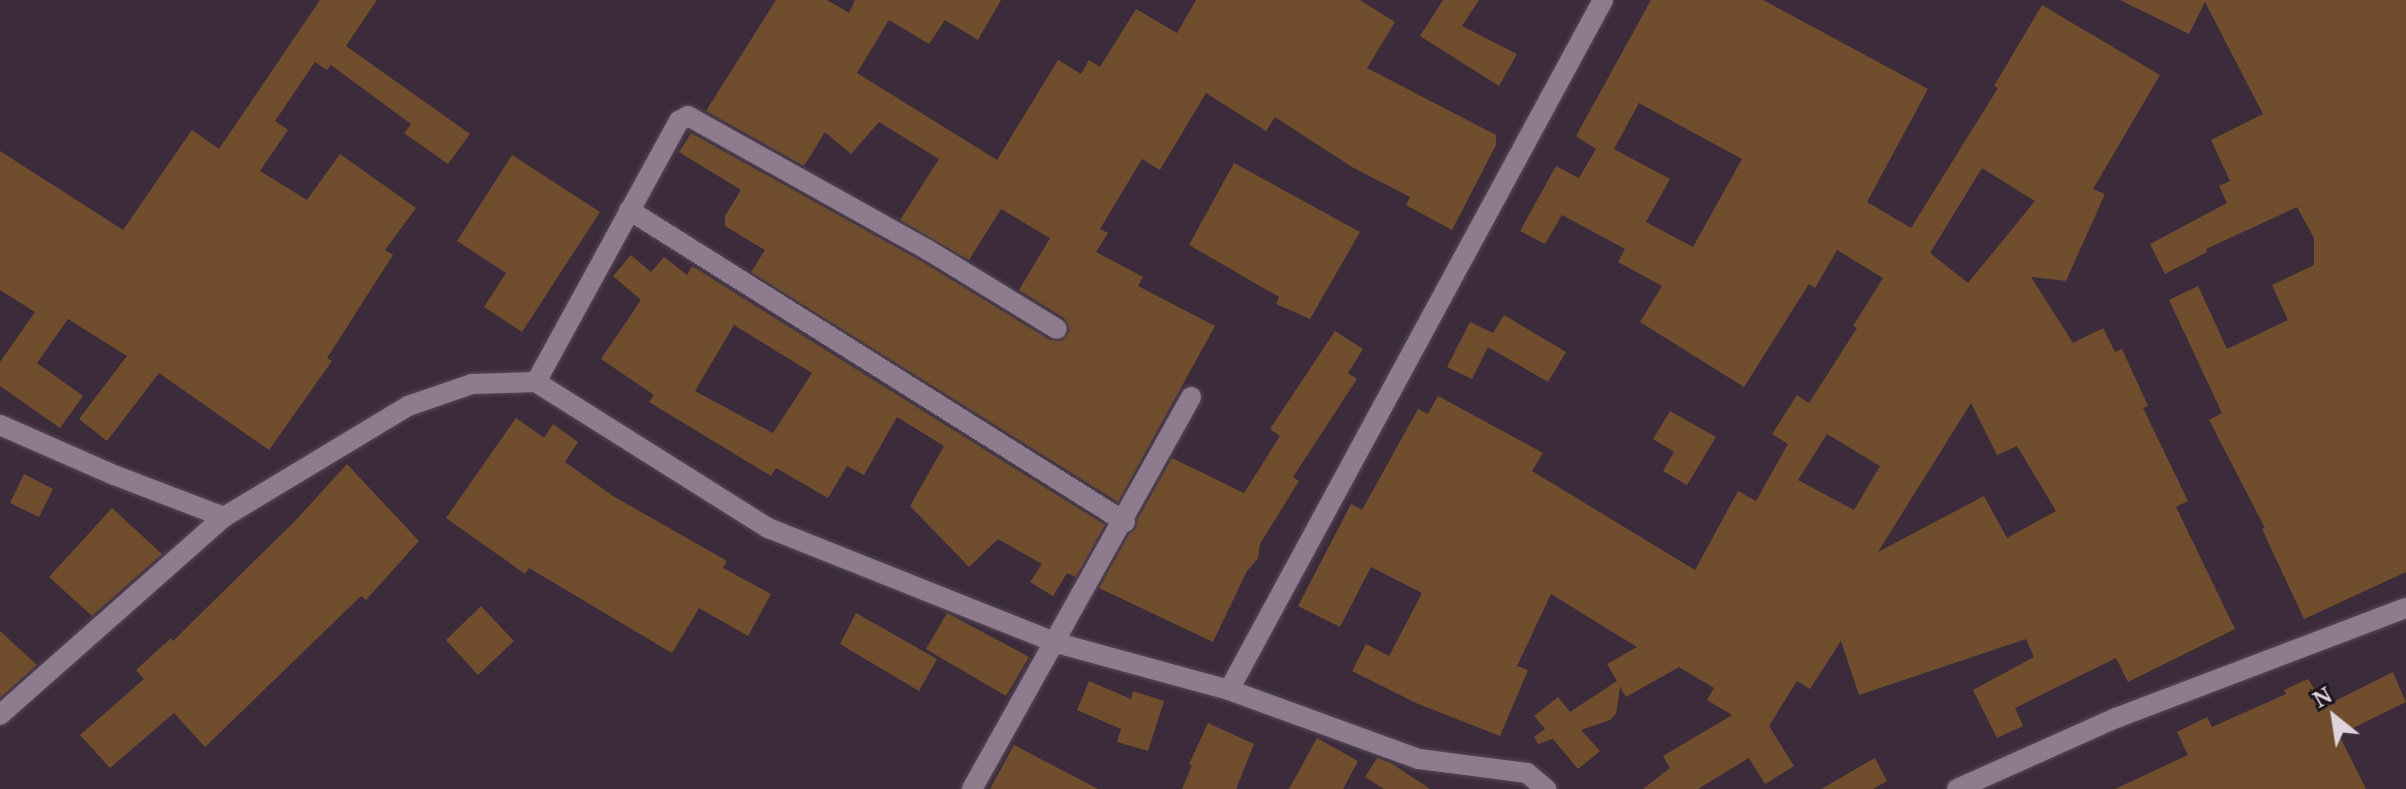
<!DOCTYPE html>
<style>
body{margin:0}
#map{position:relative;width:2406px;height:789px;overflow:hidden;background:#3b2b3b;font-family:"Noto Serif",serif}
div>[style]{position:absolute}
[style*='--x']{left:calc(var(--x)*1px);top:calc(var(--y)*1px);width:calc(var(--w)*1px);rotate:calc(var(--a)*1deg)}
.building>*{inset:0;background:#704e2d}
.roads{filter:drop-shadow(0 0 2px #574957) drop-shadow(0 0 2px #574957)}
.minor>*{height:20px;margin:-10px;padding:0 10px;transform-origin:10px;border-radius:10px;background:#8e7b8e}
.tertiary>*{height:20px;margin:-10px;padding:0 10px;transform-origin:10px;border-radius:10px;background:#8e7b8e}
span{translate:-50% -50%;white-space:nowrap;text-align:center;line-height:1.15;-webkit-text-stroke:7px #1d161d;paint-order:stroke}
.north{position:absolute;left:2294px;top:677px;width:80px;height:80px;-webkit-text-stroke:6px #1d161d;paint-order:stroke;rotate:330deg;font-size:22px;font-weight:700;line-height:32px;text-align:center;color:#dfd4de}
.north::after{content:'';display:block;margin:auto;width:28px;height:36px;background:#dfd4de;clip-path:polygon(50% 0,100% 100%,50% 72%,0 100%)}
</style>
<div id="map">
<div class="building">
<div style="clip-path:polygon(320px 0,377px 0,346px 46px,470px 134px,448px 164px,404px 133px,411px 124px,331px 65px,327px 70px,315px 62px,275px 121px,288px 130px,260px 171px,307px 200px,340px 154px,416px 208px,385px 250px,393px 255px,327px 358px,332px 361px,269px 450px,159px 373px,107px 441px,79px 419px,127px 356px,68px 319px,37px 363px,83px 396px,60px 428px,0 386px,0 362px,35px 312px,0 290px,0 151px,123px 230px,192px 130px,219px 149px)"></div>
<div style="clip-path:polygon(776px 0,827px 0,849px 13px,855px 0,1001px 0,978px 40px,945px 20px,929px 44px,889px 20px,857px 73px,997px 160px,1058px 60px,1081px 74px,1089px 60px,1100px 67px,1136px 9px,1177px 33px,1196px 0,1360px 0,1395px 22px,1367px 68px,1496px 135px,1496px 145px,1452px 230px,1406px 205px,1410px 197px,1352px 167px,1275px 117px,1266px 131px,1206px 93px,1160px 170px,1142px 159px,1100px 229px,1108px 233px,1096px 252px,1143px 277px,1138px 286px,1215px 326px,1118px 502px,751px 272px,765px 250px,725px 226px,725px 216px,741px 190px,679px 152px,691px 133px,921px 261px,1050px 340px,1062px 341px,1070px 330px,1064px 318px,1019px 290px,1050px 238px,1001px 209px,969px 260px,900px 220px,939px 159px,879px 122px,851px 154px,825px 132px,804px 166px,706px 111px)"></div>
<div style="clip-path:polygon(1443px 0,1479px 0,1462px 26px,1517px 54px,1499px 86px,1420px 36px)"></div>
<div style="clip-path:polygon(evenodd,1651px 0,1763px 0,1928px 89px,1867px 202px,1911px 228px,1998px 88px,1994px 86px,2042px 5px,2160px 75px,2093px 189px,2105px 194px,2066px 281px,2031px 277px,2073px 343px,2103px 328px,2115px 352px,2122px 349px,2148px 406px,2143px 408px,2188px 501px,2176px 507px,2235px 629px,2128px 682px,2116px 658px,2015px 708px,2023px 726px,1997px 738px,1973px 690px,2034px 657px,2026px 639px,1859px 695px,1841px 641px,1810px 689px,1797px 681px,1769px 726px,1794px 766px,1765px 784px,1749px 758px,1698px 789px,1643px 789px,1670px 768px,1663px 756px,1732px 715px,1707px 700px,1714px 688px,1679px 667px,1626px 697px,1620px 687px,1616px 714px,1610px 720px,1581px 730px,1600px 751px,1578px 769px,1553px 739px,1538px 744px,1534px 737px,1545px 729px,1534px 716px,1558px 697px,1570px 712px,1617px 681px,1607px 664px,1637px 647px,1551px 594px,1517px 666px,1528px 670px,1500px 736px,1416px 703px,1352px 671px,1366px 644px,1389px 656px,1422px 593px,1371px 567px,1340px 627px,1298px 606px,1351px 504px,1362px 510px,1418px 409px,1428px 414px,1438px 396px,1543px 453px,1532px 471px,1695px 570px,1738px 491px,1756px 501px,1788px 444px,1772px 434px,1797px 395px,1809px 403px,1857px 328px,1853px 326px,1883px 278px,1837px 250px,1815px 288px,1809px 284px,1744px 387px,1640px 322px,1662px 286px,1618px 262px,1625px 249px,1562px 215px,1545px 244px,1520px 231px,1556px 166px,1579px 178px,1596px 149px,1576px 136px,1651px 0,1639px 103px,1742px 159px,1693px 247px,1646px 222px,1670px 179px,1614px 149px,1639px 103px,1651px 0,1982px 168px,2035px 201px,1968px 283px,1930px 253px,1982px 168px,1651px 0,1971px 403px,1997px 455px,2017px 446px,2056px 511px,2007px 538px,1984px 496px,1878px 552px,1971px 403px,1651px 0,1827px 434px,1880px 466px,1854px 510px,1798px 480px,1827px 434px)"></div>
<div style="clip-path:polygon(2120px 0,2406px 0,2406px 572px,2304px 619px,2262px 529px,2265px 528px,2209px 420px,2222px 413px,2169px 300px,2198px 286px,2227px 349px,2288px 320px,2272px 285px,2314px 265px,2314px 238px,2297px 207px,2206px 249px,2207px 252px,2165px 274px,2150px 244px,2227px 203px,2219px 186px,2230px 181px,2211px 140px,2263px 114px,2205px 2px,2189px 34px)"></div>
<div style="clip-path:polygon(512px 155px,600px 212px,522px 332px,484px 307px,506px 273px,457px 241px)"></div>
<div style="clip-path:polygon(1234px 163px,1360px 232px,1310px 319px,1276px 304px,1279px 297px,1189px 245px)"></div>
<div style="clip-path:polygon(evenodd,631px 255px,651px 272px,664px 257px,687px 275px,692px 266px,1105px 525px,1076px 577px,1067px 573px,1053px 596px,1030px 582px,1042px 564px,998px 539px,969px 567px,910px 506px,944px 446px,897px 417px,864px 475px,847px 466px,828px 498px,776px 468px,771px 476px,649px 402px,654px 395px,601px 359px,641px 300px,613px 276px,631px 255px,734px 325px,812px 373px,773px 433px,695px 391px,734px 325px)"></div>
<div style="clip-path:polygon(1504px 315px,1566px 352px,1548px 382px,1488px 347px,1472px 379px,1447px 367px,1470px 322px,1493px 333px)"></div>
<div style="clip-path:polygon(1335px 331px,1363px 349px,1348px 373px,1357px 379px,1293px 477px,1299px 481px,1260px 544px,1258px 558px,1247px 571px,1213px 642px,1099px 588px,1129px 534px,1136px 528px,1137px 520px,1172px 458px,1244px 493px,1280px 436px,1270px 429px)"></div>
<div style="clip-path:polygon(1670px 411px,1716px 437px,1687px 485px,1663px 471px,1674px 452px,1653px 439px)"></div>
<div style="clip-path:polygon(516px 418px,544px 438px,553px 424px,578px 442px,565px 462px,613px 496px,727px 561px,723px 568px,771px 594px,748px 636px,699px 608px,672px 653px,529px 568px,525px 574px,446px 518px)"></div>
<div style="clip-path:polygon(347px 464px,419px 541px,366px 600px,361px 596px,205px 747px,174px 713px,110px 768px,80px 735px,144px 679px,136px 670px,171px 638px,173px 641px,294px 522px)"></div>
<div style="clip-path:polygon(24px 474px,53px 489px,39px 517px,10px 503px)"></div>
<div style="clip-path:polygon(112px 508px,162px 554px,92px 616px,49px 577px)"></div>
<div style="clip-path:polygon(481px 606px,514px 641px,478px 675px,446px 640px)"></div>
<div style="clip-path:polygon(856px 613px,937px 659px,919px 691px,840px 644px)"></div>
<div style="clip-path:polygon(947px 613px,1029px 657px,1006px 696px,926px 649px)"></div>
<div style="clip-path:polygon(0 631px,37px 665px,0 698px)"></div>
<div style="clip-path:polygon(2393px 672px,2406px 702px,2339px 735px,2366px 789px,2115px 789px,2188px 755px,2177px 732px,2207px 717px,2212px 727px,2286px 694px,2284px 690px,2308px 679px,2325px 706px)"></div>
<div style="clip-path:polygon(1089px 681px,1131px 699px,1133px 691px,1164px 701px,1148px 751px,1117px 742px,1121px 729px,1077px 710px)"></div>
<div style="clip-path:polygon(1208px 723px,1254px 744px,1236px 789px,1182px 789px,1192px 765px,1189px 764px)"></div>
<div style="clip-path:polygon(1317px 738px,1358px 761px,1343px 789px,1289px 789px)"></div>
<div style="clip-path:polygon(1014px 745px,1098px 789px,990px 789px)"></div>
<div style="clip-path:polygon(1377px 758px,1391px 763px,1430px 789px,1384px 789px,1365px 777px)"></div>
<div style="clip-path:polygon(1875px 758px,1887px 781px,1873px 789px,1821px 789px)"></div>
</div>
<div class="roads">
<div class="minor">
<div style="--x:629;--y:210;--w:586;--a:32.17"></div>
<div style="--x:536;--y:382;--w:298;--a:-61.3"></div>
<div style="--x:679;--y:121;--w:10;--a:-29"></div>
<div style="--x:688;--y:116;--w:275;--a:29.2"></div>
<div style="--x:928;--y:250;--w:151;--a:31.5"></div>
<div style="--x:0;--y:425;--w:124;--a:23.7"></div>
<div style="--x:114;--y:475;--w:118;--a:20.9"></div>
<div style="--x:224;--y:517;--w:215;--a:-31.1"></div>
<div style="--x:408;--y:406;--w:68;--a:-19"></div>
<div style="--x:472;--y:384;--w:64;--a:-1.8"></div>
<div style="--x:536;--y:382;--w:274;--a:32.2"></div>
<div style="--x:768;--y:528;--w:311;--a:21.7"></div>
<div style="--x:1057;--y:643;--w:178;--a:15.3"></div>
<div style="--x:1229;--y:690;--w:202;--a:20"></div>
<div style="--x:1419;--y:759;--w:109;--a:7.4"></div>
<div style="--x:1527;--y:773;--w:25;--a:40"></div>
<div style="--x:1229;--y:690;--w:785;--a:-61.54"></div>
<div style="--x:0;--y:715;--w:299;--a:-41.5"></div>
<div style="--x:972;--y:789;--w:449;--a:-60.8"></div>
</div>
<div class="tertiary">
<div style="--x:1957;--y:789;--w:174;--a:-24.1"></div>
<div style="--x:2116;--y:718;--w:310;--a:-20.8"></div>
</div>
</div>
<div class="north">N</div>
</div>
